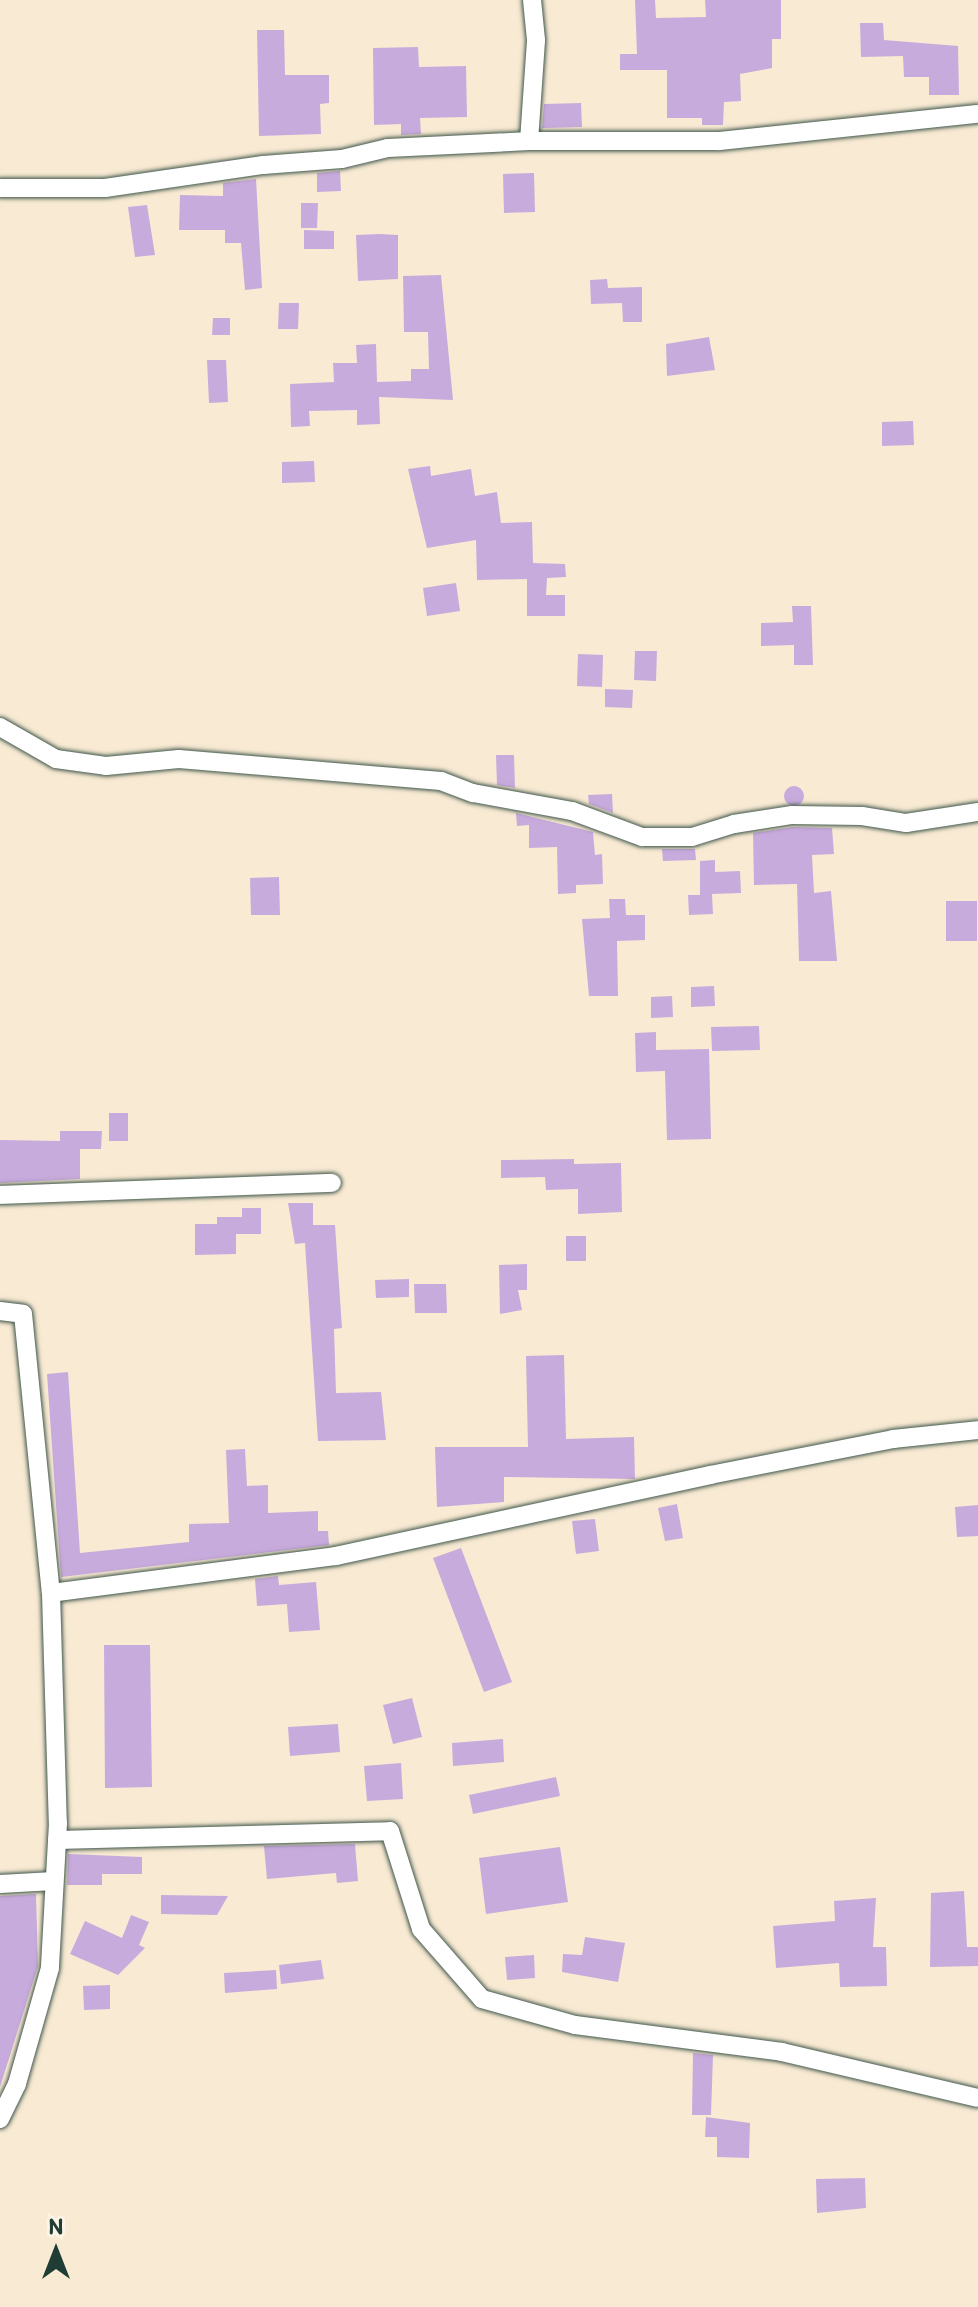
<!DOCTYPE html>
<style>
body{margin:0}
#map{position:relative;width:978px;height:2307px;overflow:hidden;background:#f8ead3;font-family:Itim,sans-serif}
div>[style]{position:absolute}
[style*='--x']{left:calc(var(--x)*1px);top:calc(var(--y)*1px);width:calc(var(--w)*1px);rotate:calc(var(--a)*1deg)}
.building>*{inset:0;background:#c8abdd}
.round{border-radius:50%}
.roads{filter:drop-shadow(0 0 2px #40574c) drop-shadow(0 0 2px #40574c)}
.minor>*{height:18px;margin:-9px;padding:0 9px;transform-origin:9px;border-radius:9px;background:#fff}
span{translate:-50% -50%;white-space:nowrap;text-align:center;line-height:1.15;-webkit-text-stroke:6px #fcf5e5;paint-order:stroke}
.north{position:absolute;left:16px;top:2211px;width:80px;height:80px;-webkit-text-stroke:6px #fcf5e5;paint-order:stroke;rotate:0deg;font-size:22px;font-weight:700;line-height:32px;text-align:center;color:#1f3d34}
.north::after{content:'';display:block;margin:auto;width:28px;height:36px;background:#1f3d34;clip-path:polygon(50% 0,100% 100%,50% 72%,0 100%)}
</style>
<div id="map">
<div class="building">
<div style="clip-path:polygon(635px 0,655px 0,656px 18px,706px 17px,705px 0,781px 0,781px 39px,772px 39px,772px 68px,740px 74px,741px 101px,724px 102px,723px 125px,702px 125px,702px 118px,667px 118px,667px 70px,620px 70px,620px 54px,637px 54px)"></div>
<div style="clip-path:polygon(860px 23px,883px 23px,884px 40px,958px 46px,959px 95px,929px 95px,929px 77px,904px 77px,903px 56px,861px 57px)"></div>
<div style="clip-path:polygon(257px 30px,284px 30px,285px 75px,329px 75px,329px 103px,320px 104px,321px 134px,259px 136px)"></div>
<div style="clip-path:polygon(418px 47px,419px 67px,466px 66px,467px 117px,420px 118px,421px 134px,401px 135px,401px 124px,374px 125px,373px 48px)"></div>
<div style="clip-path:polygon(581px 103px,582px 127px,542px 128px,544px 104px)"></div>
<div style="clip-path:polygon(340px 171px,341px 191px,317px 192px,317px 173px)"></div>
<div style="clip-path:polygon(534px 173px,535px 212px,504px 213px,503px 174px)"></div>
<div style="clip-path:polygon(256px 179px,262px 288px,245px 290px,241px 243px,225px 243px,225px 230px,179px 230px,180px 195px,223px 196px,223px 183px)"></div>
<div style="clip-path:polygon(301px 203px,318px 203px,317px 228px,301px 228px)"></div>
<div style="clip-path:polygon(147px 205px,155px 255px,135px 257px,128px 207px)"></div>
<div style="clip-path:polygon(304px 230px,334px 231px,334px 249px,304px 249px)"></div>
<div style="clip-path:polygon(379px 234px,398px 235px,398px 279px,358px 281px,356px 235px)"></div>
<div style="clip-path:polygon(441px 275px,453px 400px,379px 397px,380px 424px,357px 425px,357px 410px,309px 411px,310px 426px,291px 427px,290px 384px,334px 382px,333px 363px,357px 363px,356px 345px,376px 344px,377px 382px,411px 381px,411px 369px,429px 369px,428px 332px,404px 332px,403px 276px)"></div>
<div style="clip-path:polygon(607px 279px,608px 288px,642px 287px,642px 322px,623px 322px,622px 303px,591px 304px,590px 280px)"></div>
<div style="clip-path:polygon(279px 303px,299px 303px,298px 329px,278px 329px)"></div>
<div style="clip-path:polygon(213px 318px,230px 318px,230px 335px,212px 335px)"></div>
<div style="clip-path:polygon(709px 337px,715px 370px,667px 376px,666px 344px)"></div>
<div style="clip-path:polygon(207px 360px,226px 360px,228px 402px,209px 403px)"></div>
<div style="clip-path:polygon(913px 421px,914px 445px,882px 446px,882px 422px)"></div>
<div style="clip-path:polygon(314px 461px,315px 482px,282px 483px,282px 462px)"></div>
<div style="clip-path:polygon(430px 466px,431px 476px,471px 469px,475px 496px,497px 492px,501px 523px,532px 522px,533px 563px,565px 564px,566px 577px,547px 578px,546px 595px,565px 595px,565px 616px,527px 616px,527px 579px,477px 580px,476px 540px,427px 548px,408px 469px)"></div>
<div style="clip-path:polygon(456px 583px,460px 611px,427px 616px,423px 588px)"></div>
<div style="clip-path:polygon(792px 606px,811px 606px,813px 665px,794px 665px,794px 645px,761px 646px,761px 623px,793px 622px)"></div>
<div style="clip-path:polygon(635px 651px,657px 651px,656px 681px,634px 680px)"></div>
<div style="clip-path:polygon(578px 654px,603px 655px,602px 687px,577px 686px)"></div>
<div style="clip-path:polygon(605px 689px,633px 690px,632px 708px,605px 707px)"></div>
<div style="clip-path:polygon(496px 755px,514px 755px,515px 788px,497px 785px)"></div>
<div class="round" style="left:784px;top:786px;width:20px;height:20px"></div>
<div style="clip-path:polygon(612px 794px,613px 813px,589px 804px,588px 795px)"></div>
<div style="clip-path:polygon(516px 813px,593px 832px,595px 855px,602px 854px,603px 884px,576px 885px,576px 893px,558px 894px,557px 847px,529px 848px,529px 825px,517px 826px)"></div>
<div style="clip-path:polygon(793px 827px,832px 828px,834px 854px,812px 855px,814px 893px,831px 891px,837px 961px,799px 961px,797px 884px,754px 885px,753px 833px)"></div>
<div style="clip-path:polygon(662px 849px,695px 849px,696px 860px,663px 861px)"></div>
<div style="clip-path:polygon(715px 860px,715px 872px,740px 871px,741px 893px,712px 894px,713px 914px,689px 915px,688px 895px,700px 895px,700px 861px)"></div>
<div style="clip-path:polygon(279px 877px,280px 915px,251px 915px,250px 878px)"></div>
<div style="clip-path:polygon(609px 899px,625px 899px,626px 915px,645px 915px,645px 940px,617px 941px,618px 996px,589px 996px,582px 919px,610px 918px)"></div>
<div style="clip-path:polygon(946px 901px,977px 901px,977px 941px,946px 941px)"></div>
<div style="clip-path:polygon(714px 986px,715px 1006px,691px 1007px,691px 987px)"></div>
<div style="clip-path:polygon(672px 996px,673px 1017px,651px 1018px,651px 997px)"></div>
<div style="clip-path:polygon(759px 1026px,760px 1050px,712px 1051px,711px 1027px)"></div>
<div style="clip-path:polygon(656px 1032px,656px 1050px,709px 1049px,711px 1139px,667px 1140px,665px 1071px,636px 1072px,635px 1033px)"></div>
<div style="clip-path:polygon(109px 1113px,128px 1113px,128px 1141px,109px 1141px)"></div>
<div style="clip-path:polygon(60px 1131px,102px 1131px,101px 1149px,80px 1149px,80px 1179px,0 1183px,0 1140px,60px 1141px)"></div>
<div style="clip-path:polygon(574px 1159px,574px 1164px,621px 1163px,622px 1212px,578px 1214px,578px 1189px,546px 1190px,545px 1177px,501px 1178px,501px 1160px)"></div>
<div style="clip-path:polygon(288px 1203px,313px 1203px,313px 1225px,335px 1225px,342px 1328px,334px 1329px,336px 1393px,381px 1392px,386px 1440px,318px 1441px,305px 1243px,295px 1244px)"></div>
<div style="clip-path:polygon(242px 1208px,261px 1208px,261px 1234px,236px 1234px,236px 1254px,195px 1255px,195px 1224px,217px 1224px,217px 1217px,242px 1217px)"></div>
<div style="clip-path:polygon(566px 1236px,586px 1236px,586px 1261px,566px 1261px)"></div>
<div style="clip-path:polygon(527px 1264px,527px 1290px,518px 1290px,522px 1310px,500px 1314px,499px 1265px)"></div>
<div style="clip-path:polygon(409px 1279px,409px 1297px,376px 1298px,375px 1280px)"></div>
<div style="clip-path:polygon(414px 1284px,446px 1284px,447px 1313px,415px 1313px)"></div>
<div style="clip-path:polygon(564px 1355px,566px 1439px,634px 1437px,635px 1479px,504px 1477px,504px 1502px,437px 1507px,435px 1447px,528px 1447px,526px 1356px)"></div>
<div style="clip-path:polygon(68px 1372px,80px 1553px,189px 1542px,189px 1524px,229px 1523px,226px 1450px,245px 1449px,247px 1486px,268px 1485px,268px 1513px,318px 1511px,318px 1531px,328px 1531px,329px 1545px,61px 1577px,47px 1374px)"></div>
<div style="clip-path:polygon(677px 1504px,683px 1538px,665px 1541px,658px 1508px)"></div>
<div style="clip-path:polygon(978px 1505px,978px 1536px,957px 1537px,955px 1507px)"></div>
<div style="clip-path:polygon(595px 1519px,599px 1551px,576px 1554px,572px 1521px)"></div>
<div style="clip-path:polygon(461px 1548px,512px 1682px,484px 1692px,433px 1558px)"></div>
<div style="clip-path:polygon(278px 1576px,279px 1585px,316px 1582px,320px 1630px,289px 1632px,287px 1604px,257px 1606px,255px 1579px)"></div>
<div style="clip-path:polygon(104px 1645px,150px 1645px,152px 1787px,105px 1788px)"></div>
<div style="clip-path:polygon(412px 1698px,422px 1737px,393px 1744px,383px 1705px)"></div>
<div style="clip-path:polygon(338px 1724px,340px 1752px,290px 1756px,288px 1727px)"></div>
<div style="clip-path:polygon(503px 1739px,504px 1762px,453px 1766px,452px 1743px)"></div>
<div style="clip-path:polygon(401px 1763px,403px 1799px,367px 1801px,364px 1766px)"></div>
<div style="clip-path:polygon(556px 1777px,560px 1796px,473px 1814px,469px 1795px)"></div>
<div style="clip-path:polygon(355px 1844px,358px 1881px,337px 1883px,336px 1873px,267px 1879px,264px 1846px)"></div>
<div style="clip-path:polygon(560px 1847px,568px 1902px,486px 1914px,479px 1858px)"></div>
<div style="clip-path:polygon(68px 1854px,142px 1857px,142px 1874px,102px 1874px,102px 1885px,67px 1885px)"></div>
<div style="clip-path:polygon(964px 1891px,967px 1947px,978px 1947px,978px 1966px,930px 1967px,931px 1893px)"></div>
<div style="clip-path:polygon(36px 1894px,38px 1966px,0 2087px,0 1896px)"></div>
<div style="clip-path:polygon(161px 1895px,228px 1896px,217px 1915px,161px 1914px)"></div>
<div style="clip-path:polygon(876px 1898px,873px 1947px,886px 1947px,887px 1986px,840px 1987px,839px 1963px,776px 1968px,773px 1926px,835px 1921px,834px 1901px)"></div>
<div style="clip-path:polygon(131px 1915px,149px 1922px,139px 1945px,145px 1948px,118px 1975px,70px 1954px,85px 1921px,122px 1938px)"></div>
<div style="clip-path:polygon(585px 1937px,625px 1943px,618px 1982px,562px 1972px,563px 1954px,582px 1955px)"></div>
<div style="clip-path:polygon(534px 1955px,535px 1978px,507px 1980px,505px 1957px)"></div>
<div style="clip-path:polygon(321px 1960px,324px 1979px,281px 1984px,279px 1965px)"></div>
<div style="clip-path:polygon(276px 1970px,277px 1989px,225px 1993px,224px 1973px)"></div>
<div style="clip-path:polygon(110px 1985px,110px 2009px,84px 2010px,83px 1986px)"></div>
<div style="clip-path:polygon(693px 2053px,713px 2055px,711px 2115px,692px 2115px)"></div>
<div style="clip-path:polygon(706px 2117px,750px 2123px,749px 2158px,717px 2157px,717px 2137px,705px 2137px)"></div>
<div style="clip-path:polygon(865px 2178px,866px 2208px,817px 2213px,816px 2179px)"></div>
</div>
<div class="roads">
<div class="minor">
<div style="--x:529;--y:141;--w:101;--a:-86"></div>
<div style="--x:536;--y:40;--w:40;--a:-95.7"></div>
<div style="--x:0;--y:188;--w:105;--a:0"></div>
<div style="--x:105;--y:188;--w:160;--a:-8.3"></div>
<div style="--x:263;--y:165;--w:79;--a:-4.3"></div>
<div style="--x:342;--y:159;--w:47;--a:-13.4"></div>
<div style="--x:388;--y:148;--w:141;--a:-2.8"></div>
<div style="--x:529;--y:141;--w:190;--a:0"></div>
<div style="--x:719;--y:141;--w:260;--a:-6"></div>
<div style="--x:0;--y:727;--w:64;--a:29.7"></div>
<div style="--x:56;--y:759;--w:50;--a:8"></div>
<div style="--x:106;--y:766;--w:73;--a:-5.5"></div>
<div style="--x:179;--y:759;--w:263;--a:4.8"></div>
<div style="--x:441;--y:781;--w:34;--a:21"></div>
<div style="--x:473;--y:793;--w:101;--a:10.3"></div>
<div style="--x:572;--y:811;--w:75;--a:20.4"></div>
<div style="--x:642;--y:837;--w:50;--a:0"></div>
<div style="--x:692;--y:837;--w:44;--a:-17.2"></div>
<div style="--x:734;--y:824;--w:59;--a:-8.8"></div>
<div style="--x:792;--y:815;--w:70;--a:0.8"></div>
<div style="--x:862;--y:816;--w:45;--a:9"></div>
<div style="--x:906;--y:823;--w:73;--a:-8.7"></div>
<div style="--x:0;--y:1195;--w:332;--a:-2.1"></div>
<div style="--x:0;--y:1311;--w:23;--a:7"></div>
<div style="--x:23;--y:1314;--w:280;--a:84.3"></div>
<div style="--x:51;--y:1593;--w:230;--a:88.3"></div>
<div style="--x:58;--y:1823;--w:145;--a:93.2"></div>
<div style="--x:50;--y:1968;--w:121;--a:105.9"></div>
<div style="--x:17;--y:2084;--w:39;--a:116"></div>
<div style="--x:51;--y:1593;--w:287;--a:-7.4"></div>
<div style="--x:336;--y:1556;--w:383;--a:-12.2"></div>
<div style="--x:710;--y:1475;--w:187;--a:-11.1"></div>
<div style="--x:893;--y:1439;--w:85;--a:-6"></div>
<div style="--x:57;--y:1840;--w:333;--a:-1.5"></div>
<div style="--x:390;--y:1831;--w:103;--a:72.4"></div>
<div style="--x:421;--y:1929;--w:93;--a:48.9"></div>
<div style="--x:482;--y:1999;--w:97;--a:15.6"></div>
<div style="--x:575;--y:2025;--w:209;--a:7.4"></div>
<div style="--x:782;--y:2052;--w:201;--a:13.2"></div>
<div style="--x:0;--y:1884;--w:54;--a:-3.2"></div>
</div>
</div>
<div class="north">N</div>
</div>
